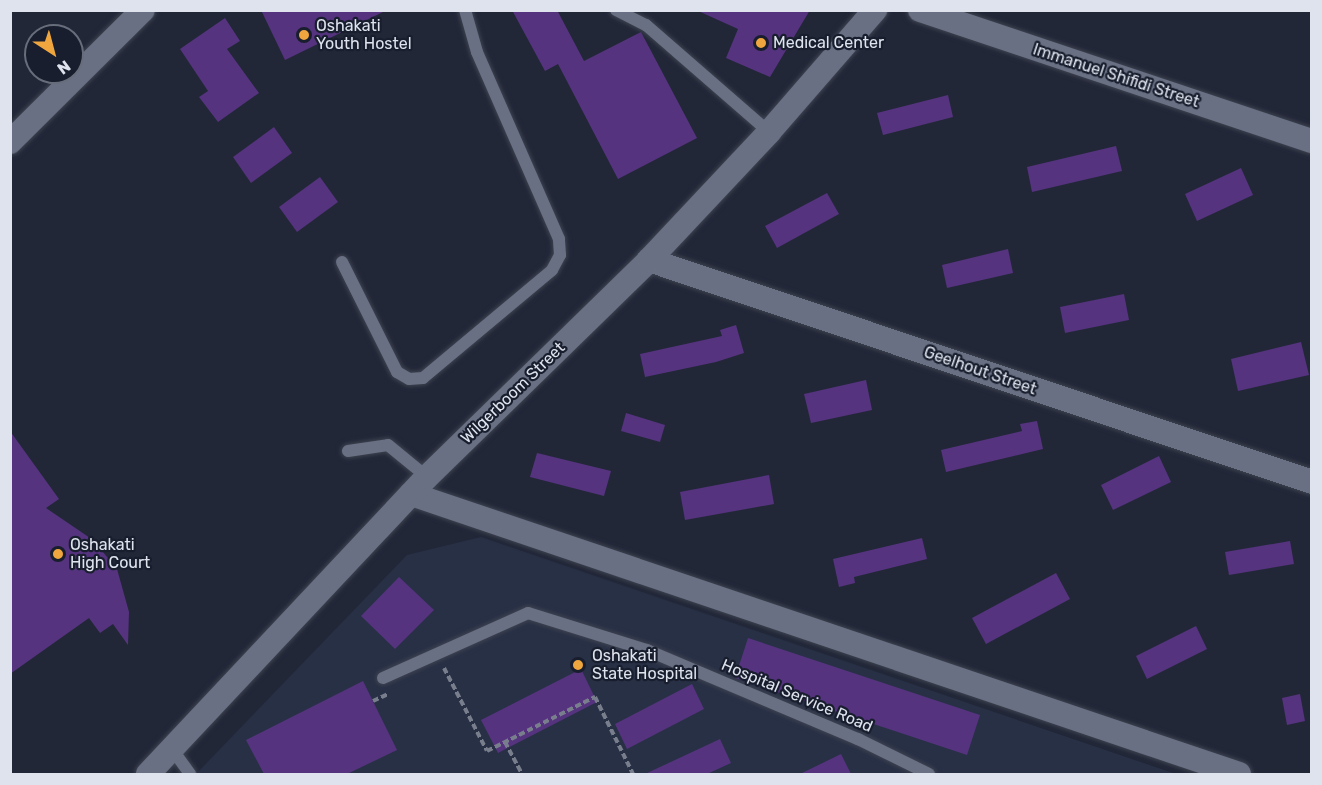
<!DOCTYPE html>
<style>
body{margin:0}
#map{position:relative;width:1322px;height:785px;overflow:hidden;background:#222738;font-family:Rubik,sans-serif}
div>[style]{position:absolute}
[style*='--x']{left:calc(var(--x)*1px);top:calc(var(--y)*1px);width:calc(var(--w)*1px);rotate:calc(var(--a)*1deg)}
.built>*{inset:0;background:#283046}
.building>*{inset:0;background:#55337e}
.path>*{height:4px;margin-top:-2px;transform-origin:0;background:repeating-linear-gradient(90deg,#797e8d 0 6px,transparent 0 9px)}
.roads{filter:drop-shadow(0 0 2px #3e4350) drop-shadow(0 0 2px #3e4350)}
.lane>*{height:12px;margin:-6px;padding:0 6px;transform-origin:6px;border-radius:6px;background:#697083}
.street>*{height:24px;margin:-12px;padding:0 12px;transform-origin:12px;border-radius:12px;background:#697083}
.dots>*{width:16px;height:16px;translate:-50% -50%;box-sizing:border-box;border:3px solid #181e2d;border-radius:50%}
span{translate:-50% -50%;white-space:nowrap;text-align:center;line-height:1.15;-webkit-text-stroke:4.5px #181e2d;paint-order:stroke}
.poi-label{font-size:16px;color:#dee3ee}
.left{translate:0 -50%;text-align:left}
.street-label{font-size:16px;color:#dee3ee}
.frame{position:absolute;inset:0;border:12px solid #dee3ee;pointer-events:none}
.north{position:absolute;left:24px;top:24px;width:60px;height:60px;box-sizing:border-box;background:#181e2d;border:2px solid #676d7a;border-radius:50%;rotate:144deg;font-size:16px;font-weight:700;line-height:24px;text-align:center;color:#dee3ee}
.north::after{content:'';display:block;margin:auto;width:21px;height:27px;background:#f0a63f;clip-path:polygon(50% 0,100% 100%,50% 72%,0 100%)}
</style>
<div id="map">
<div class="built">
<div style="clip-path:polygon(481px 537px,1176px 774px,196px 774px,407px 555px)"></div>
</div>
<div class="building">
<div style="clip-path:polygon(261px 10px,387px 10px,285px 60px)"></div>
<div style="clip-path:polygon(512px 10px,557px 10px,584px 61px,641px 32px,697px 138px,618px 179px,558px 64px,545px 71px)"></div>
<div style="clip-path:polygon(696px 10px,810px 10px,770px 77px,726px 58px,738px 29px)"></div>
<div style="clip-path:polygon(225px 18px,240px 41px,227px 49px,259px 93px,218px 122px,199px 97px,208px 91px,180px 49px)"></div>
<div style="clip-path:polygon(948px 95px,953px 117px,883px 135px,877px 113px)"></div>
<div style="clip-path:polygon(274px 127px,292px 153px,251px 183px,233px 157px)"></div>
<div style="clip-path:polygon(1116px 146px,1122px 171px,1032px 192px,1027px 167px)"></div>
<div style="clip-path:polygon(1241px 168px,1253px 195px,1197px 221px,1185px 194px)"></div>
<div style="clip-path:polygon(320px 177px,338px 202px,297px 232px,279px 207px)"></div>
<div style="clip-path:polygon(827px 193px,839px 214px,777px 248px,765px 226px)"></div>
<div style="clip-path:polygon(1008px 249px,1013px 273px,947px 288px,942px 265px)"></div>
<div style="clip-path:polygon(1124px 294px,1129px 320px,1065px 333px,1060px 307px)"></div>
<div style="clip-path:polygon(736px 325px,744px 353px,716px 362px,645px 377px,640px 354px,722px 336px,720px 330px)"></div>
<div style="clip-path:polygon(1301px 342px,1309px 375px,1238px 391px,1231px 359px)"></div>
<div style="clip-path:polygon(866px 380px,872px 410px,811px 423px,804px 394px)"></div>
<div style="clip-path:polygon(626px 413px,665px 425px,660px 442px,621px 431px)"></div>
<div style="clip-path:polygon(1037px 421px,1043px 449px,946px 472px,941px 450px,1022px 431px,1020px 424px)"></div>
<div style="clip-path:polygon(10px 431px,59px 499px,46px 508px,93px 540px,117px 569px,129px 612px,128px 645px,113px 624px,100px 633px,89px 618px,10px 674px)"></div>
<div style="clip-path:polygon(537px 453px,611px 471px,604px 496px,530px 477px)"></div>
<div style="clip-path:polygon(1159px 456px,1171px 482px,1113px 510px,1101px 485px)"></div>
<div style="clip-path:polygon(769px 475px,774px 504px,685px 520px,680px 492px)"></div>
<div style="clip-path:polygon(922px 538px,927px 559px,854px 577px,855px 583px,839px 587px,833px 559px)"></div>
<div style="clip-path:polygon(1290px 541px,1294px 564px,1229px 575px,1225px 552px)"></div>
<div style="clip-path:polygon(1056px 573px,1070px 599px,986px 644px,972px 618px)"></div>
<div style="clip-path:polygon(399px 577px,434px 610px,395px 649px,361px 616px)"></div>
<div style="clip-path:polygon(1196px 626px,1207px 649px,1147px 679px,1136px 656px)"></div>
<div style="clip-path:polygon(748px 638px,980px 715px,967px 755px,735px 678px)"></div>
<div style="clip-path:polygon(581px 669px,597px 702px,498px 753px,481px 720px)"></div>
<div style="clip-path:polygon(363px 681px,397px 750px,347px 774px,264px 774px,246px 740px)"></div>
<div style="clip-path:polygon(692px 684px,704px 709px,627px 749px,615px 724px)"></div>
<div style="clip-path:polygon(1300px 694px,1305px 721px,1287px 725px,1282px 698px)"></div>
<div style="clip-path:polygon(720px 739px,731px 763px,707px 774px,645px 774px)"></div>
<div style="clip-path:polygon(841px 754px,851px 774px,800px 774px)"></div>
</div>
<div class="path">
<div style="--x:444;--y:668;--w:93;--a:62.6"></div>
<div style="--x:487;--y:751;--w:121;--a:-26.6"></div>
<div style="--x:595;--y:697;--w:86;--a:63.7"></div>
<div style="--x:373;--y:701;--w:17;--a:-25"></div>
<div style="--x:505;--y:742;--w:36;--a:62"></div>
</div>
<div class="roads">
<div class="lane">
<div style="--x:616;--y:10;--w:34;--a:27"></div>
<div style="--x:646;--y:25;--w:163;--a:41"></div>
<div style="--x:342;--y:262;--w:123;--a:63.4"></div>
<div style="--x:397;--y:372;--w:14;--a:30"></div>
<div style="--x:409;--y:379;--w:14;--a:-4"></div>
<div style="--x:423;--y:378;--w:168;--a:-39.9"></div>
<div style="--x:552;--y:270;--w:17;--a:-62"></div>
<div style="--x:560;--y:255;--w:16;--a:-94"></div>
<div style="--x:559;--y:239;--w:204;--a:-113.7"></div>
<div style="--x:477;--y:52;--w:44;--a:-105.9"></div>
<div style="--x:348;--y:451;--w:40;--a:-8.5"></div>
<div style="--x:388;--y:445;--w:50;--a:39.4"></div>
<div style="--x:383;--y:678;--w:159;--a:-24.1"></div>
<div style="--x:528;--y:613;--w:125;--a:17.3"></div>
<div style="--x:647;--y:650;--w:229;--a:22.9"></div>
<div style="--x:858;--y:739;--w:79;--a:26.2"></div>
<div style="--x:172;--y:749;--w:31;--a:54"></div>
</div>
<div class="street">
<div style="--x:920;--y:10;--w:413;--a:18.5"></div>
<div style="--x:10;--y:142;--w:187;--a:-44.8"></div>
<div style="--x:649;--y:260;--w:699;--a:18.51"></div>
<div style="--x:411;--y:494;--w:874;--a:18.68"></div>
<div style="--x:148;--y:774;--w:407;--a:-46.8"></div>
<div style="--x:427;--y:477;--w:310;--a:-44.3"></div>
<div style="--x:649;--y:260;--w:175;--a:-46.8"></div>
<div style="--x:769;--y:132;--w:162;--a:-49"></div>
</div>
</div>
<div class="dots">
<div style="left:304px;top:35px;background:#f0a63f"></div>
<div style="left:761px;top:43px;background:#f0a63f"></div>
<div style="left:58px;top:554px;background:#f0a63f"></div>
<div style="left:578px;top:665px;background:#f0a63f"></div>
</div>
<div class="poi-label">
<span class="left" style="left:316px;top:35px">Oshakati<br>Youth Hostel</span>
<span class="left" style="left:773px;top:43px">Medical Center</span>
<span class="left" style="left:70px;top:554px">Oshakati<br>High Court</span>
<span class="left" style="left:592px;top:665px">Oshakati<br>State Hospital</span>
</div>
<div class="street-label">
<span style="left:1116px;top:76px;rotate:18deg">Immanuel Shifidi Street</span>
<span style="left:980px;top:371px;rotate:19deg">Geelhout Street</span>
<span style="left:513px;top:393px;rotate:-44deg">Wilgerboom Street</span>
<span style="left:797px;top:696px;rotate:23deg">Hospital Service Road</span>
</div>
<div class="frame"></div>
<div class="north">N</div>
</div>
